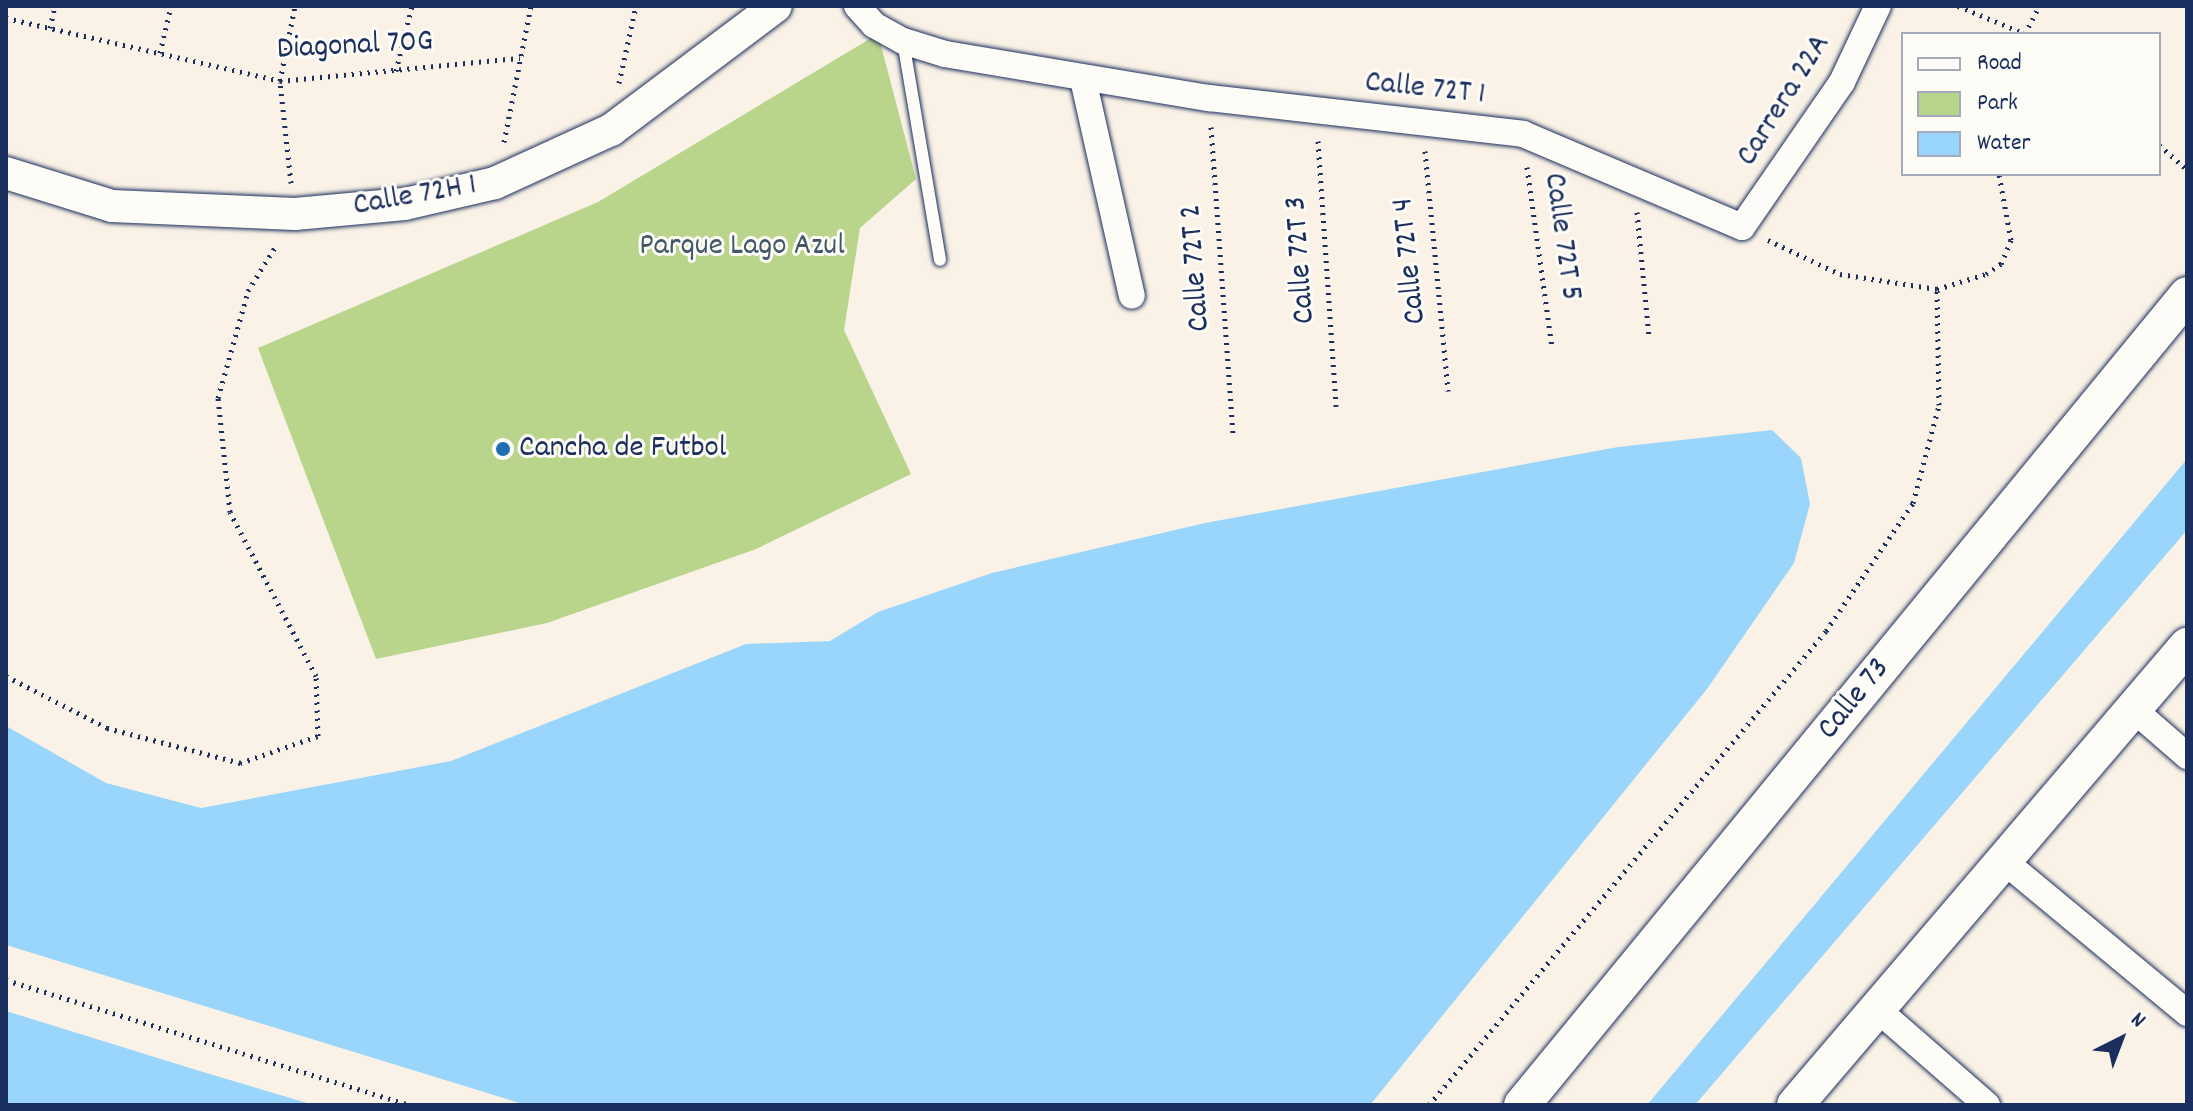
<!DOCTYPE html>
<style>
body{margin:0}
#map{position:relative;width:2193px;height:1111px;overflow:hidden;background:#faf2e6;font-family:Dekko,sans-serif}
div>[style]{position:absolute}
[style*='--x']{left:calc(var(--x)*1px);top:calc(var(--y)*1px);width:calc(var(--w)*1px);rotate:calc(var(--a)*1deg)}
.green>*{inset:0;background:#b9d48b}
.water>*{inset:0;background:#9ad6fb}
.path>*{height:5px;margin-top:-2.5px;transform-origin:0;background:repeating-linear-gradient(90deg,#1b2f5e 0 2px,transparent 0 8px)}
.roads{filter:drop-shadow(0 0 2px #1b2f5e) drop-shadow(0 0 2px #1b2f5e)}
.service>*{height:12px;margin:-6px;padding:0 6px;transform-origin:6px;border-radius:6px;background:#fdfcf7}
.minor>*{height:26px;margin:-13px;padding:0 13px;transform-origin:13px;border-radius:13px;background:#fdfcf7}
.tertiary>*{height:32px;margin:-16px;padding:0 16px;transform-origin:16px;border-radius:16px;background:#fdfcf7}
.secondary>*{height:36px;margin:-18px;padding:0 18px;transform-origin:18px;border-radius:18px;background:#fdfcf7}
.dots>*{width:22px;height:22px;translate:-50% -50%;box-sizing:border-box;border:4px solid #fdfcf7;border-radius:50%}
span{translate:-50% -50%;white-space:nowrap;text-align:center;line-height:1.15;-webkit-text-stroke:6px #fdfcf7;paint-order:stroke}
.street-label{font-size:32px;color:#1b2f5e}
.park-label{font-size:32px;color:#425869}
.poi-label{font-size:32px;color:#1b2f5e}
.left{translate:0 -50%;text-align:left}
.frame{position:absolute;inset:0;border:8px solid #1b2f5e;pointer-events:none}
.legend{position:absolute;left:1901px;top:32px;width:260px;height:144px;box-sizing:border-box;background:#fdfcf7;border:2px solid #a3aaba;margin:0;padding:10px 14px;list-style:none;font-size:24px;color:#1b2f5e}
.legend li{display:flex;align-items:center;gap:16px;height:40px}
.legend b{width:40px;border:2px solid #a3aaba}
.north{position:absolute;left:2081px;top:999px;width:80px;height:80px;-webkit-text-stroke:6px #fdfcf7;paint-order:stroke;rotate:42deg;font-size:22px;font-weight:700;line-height:32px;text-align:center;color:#1b2f5e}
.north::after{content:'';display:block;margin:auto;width:28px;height:36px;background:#1b2f5e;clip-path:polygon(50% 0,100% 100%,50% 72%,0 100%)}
</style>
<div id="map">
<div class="green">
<div style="clip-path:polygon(878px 34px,916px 179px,860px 228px,844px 330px,911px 474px,756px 549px,547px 623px,376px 659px,258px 348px,598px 202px)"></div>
</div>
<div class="water">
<div style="clip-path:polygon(1772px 430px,1801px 458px,1810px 504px,1794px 563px,1707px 689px,1370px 1105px,526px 1105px,6px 945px,6px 726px,106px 783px,201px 808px,451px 761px,746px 644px,830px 641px,878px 612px,992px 573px,1205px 523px,1618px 447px)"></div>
<div style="clip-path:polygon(2187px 459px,2187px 530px,1695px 1105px,1647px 1105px)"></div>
<div style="clip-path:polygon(6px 1011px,203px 1072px,314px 1105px,6px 1105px)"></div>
</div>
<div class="path">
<div style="--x:1958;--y:6;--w:74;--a:22.4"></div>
<div style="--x:6;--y:18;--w:281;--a:12.9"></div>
<div style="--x:280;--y:81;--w:241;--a:-5.5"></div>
<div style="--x:50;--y:28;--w:23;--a:-77"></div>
<div style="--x:2025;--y:34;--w:31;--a:-63"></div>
<div style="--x:160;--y:53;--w:48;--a:-76.8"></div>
<div style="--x:396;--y:71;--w:67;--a:-76.2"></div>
<div style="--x:619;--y:83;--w:79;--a:-77.6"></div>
<div style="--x:1211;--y:127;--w:309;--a:85.9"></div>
<div style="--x:1318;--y:141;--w:266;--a:86.1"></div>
<div style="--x:504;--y:142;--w:139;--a:-78.8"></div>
<div style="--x:2159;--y:145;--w:37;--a:41"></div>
<div style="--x:1425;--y:151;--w:241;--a:84.5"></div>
<div style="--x:1527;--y:167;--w:182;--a:82.1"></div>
<div style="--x:291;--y:183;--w:103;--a:-96.2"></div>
<div style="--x:280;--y:81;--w:76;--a:-78.7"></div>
<div style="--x:1637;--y:212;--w:126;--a:84.5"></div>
<div style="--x:1768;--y:240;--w:80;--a:25.3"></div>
<div style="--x:1840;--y:274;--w:98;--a:8.8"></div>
<div style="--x:1937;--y:289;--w:51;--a:-17"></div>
<div style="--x:1986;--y:274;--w:18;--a:-34"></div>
<div style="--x:2001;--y:264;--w:26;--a:-67"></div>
<div style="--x:2011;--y:240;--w:67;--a:-100.3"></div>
<div style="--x:6;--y:676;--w:114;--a:27.2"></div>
<div style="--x:107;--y:728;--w:138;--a:14.7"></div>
<div style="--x:240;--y:763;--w:83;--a:-19.1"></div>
<div style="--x:318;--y:736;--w:60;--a:-91.9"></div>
<div style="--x:316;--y:676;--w:185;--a:-117.7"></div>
<div style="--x:230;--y:512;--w:115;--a:-96"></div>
<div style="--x:218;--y:398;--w:111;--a:-74.3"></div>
<div style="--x:248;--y:291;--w:55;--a:-58.3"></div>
<div style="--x:6;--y:980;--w:423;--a:17.2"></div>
<div style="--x:1429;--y:1105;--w:618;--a:-50.05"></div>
<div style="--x:1826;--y:631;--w:155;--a:-55.8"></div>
<div style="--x:1913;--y:503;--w:101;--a:-75.1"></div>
<div style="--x:1939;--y:405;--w:116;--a:-91"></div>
</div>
<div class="roads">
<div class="service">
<div style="--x:903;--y:41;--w:222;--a:80.4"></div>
</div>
<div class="minor">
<div style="--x:857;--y:6;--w:25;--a:48"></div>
<div style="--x:874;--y:25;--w:33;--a:29"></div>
<div style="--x:903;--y:41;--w:44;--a:17.2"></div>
<div style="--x:945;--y:54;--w:268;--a:9.5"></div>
<div style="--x:1209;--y:98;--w:316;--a:6.5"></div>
<div style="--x:1523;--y:134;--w:238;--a:23"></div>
<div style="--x:1742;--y:227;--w:176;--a:-55.4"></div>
<div style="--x:1842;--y:82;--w:84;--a:-64.7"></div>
<div style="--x:1083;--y:79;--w:222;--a:77.3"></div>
<div style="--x:2133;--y:709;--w:72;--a:41"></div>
<div style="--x:2004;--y:861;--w:238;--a:39.7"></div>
<div style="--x:1877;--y:1009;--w:146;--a:41.1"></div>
</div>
<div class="tertiary">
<div style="--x:6;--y:173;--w:111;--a:17.3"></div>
<div style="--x:112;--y:206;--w:183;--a:2.5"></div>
<div style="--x:295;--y:214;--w:110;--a:-5.2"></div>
<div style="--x:405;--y:204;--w:92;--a:-13.1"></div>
<div style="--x:495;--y:183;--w:128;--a:-24.6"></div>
<div style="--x:611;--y:130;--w:206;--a:-36.9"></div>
</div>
<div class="secondary">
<div style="--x:1522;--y:1105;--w:1048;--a:-50.61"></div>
<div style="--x:1795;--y:1105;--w:604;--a:-49.5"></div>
</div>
</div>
<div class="dots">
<div style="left:503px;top:449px;background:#1f6fb2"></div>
</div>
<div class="street-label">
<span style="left:355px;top:47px;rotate:-3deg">Diagonal 70G</span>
<span style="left:1425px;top:90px;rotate:6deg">Calle 72T 1</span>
<span style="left:1785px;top:101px;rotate:-58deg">Carrera 22A</span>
<span style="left:415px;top:197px;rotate:-10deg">Calle 72H 1</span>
<span style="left:1561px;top:237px;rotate:82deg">Calle 72T 5</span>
<span style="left:1302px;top:260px;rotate:-94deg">Calle 72T 3</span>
<span style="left:1411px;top:261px;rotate:-96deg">Calle 72T 4</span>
<span style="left:1197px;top:268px;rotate:-94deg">Calle 72T 2</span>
<span style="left:1855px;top:700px;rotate:-51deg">Calle 73</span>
</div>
<div class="park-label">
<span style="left:742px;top:247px">Parque Lago Azul</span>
</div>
<div class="poi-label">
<span class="left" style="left:519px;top:449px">Cancha de Futbol</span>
</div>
<div class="frame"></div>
<ul class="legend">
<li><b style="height:10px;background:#fdfcf7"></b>Road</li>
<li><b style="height:22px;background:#b9d48b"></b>Park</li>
<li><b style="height:22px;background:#9ad6fb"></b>Water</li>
</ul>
<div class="north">N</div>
</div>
